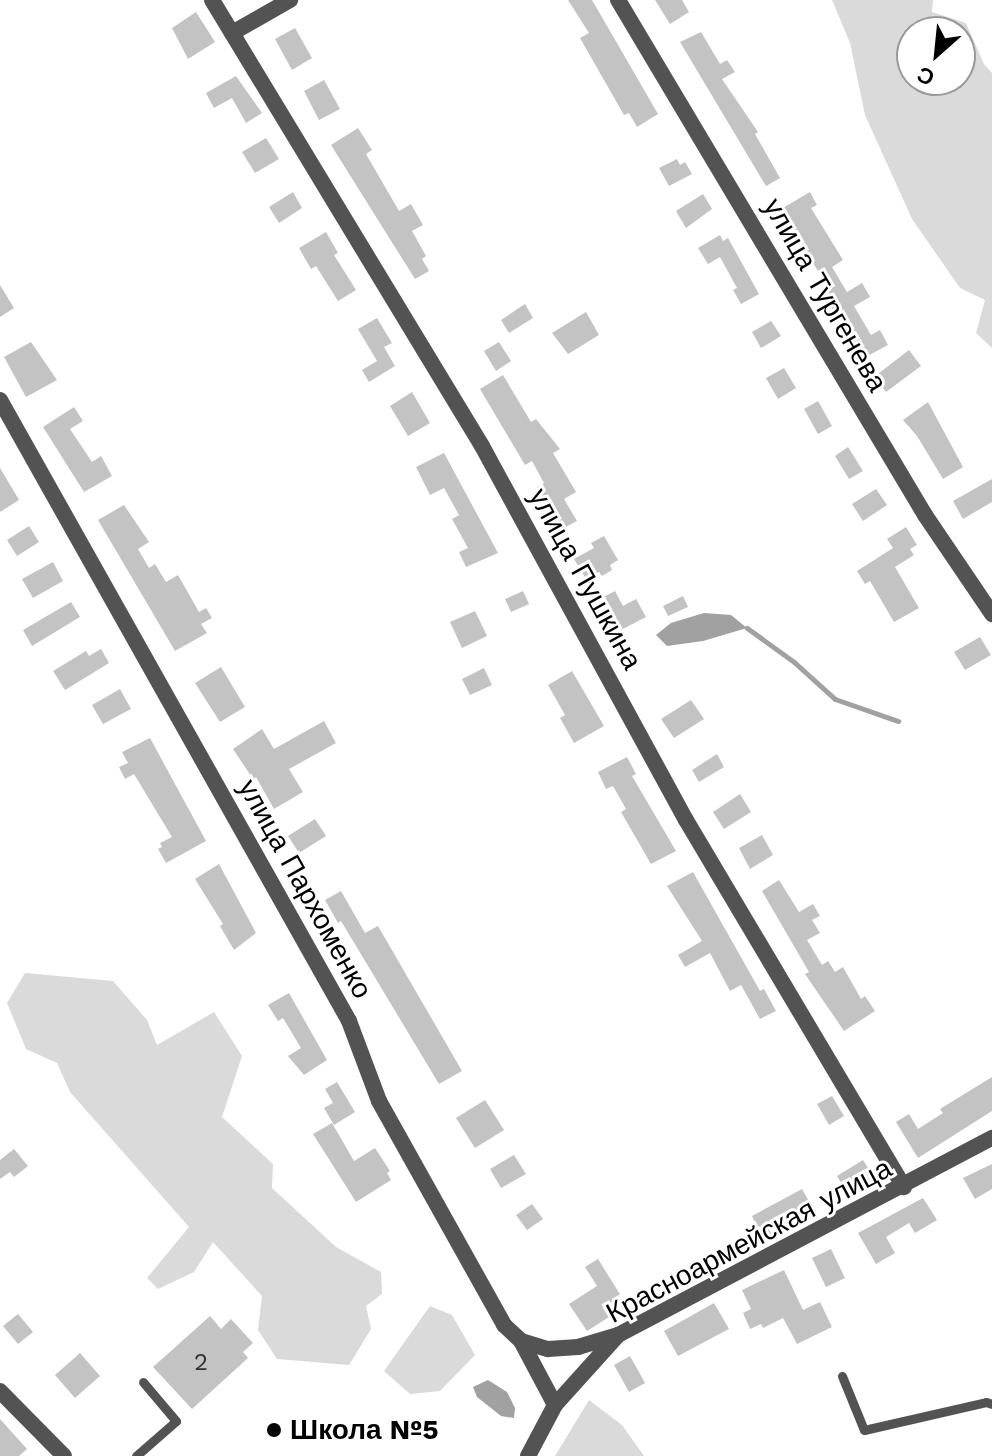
<!DOCTYPE html>
<meta charset="utf-8">
<style>
body{margin:0}
#map{position:relative;width:992px;height:1456px;overflow:hidden;background:#fff;font-family:"Work Sans",sans-serif}
div>[style]{position:absolute}
[style*='--x']{left:calc(var(--x)*1px);top:calc(var(--y)*1px);width:calc(var(--w)*1px);rotate:calc(var(--a)*1deg)}
.green>*{inset:0;background:#dadada}
.water>*{inset:0;background:#a1a1a1}
.stream>*{height:5px;margin:-2.5px;padding:0 2.5px;transform-origin:2.5px;border-radius:2.5px;background:#a1a1a1}
.building>*{inset:0;background:#c3c3c3}
.service>*{height:9px;margin:-4.5px;padding:0 4.5px;transform-origin:4.5px;border-radius:4.5px;background:#535353}
.minor>*{height:16px;margin:-8px;padding:0 8px;transform-origin:8px;border-radius:8px;background:#535353}
.tertiary>*{height:16px;margin:-8px;padding:0 8px;transform-origin:8px;border-radius:8px;background:#535353}
.dots>*{width:22px;height:22px;translate:-50% -50%;box-sizing:border-box;border:4px solid #fff;border-radius:50%}
span{translate:-50% -50%;white-space:nowrap;text-align:center;line-height:1.15;-webkit-text-stroke:6px #fff;paint-order:stroke}
.number-label{font-size:24px;color:#313131}
.number-label span{-webkit-text-stroke-width:0}
.street-label{font-size:28px;color:#000}
.poi-label{font-size:28px;color:#000;font-weight:700}
.left{translate:0 -50%;text-align:left}
.north{position:absolute;left:896px;top:16px;width:80px;height:80px;box-sizing:border-box;background:#fff;border:2px solid #999;border-radius:50%;rotate:207deg;font-size:22px;font-weight:700;line-height:32px;text-align:center;color:#000}
.north::after{content:'';display:block;margin:auto;width:28px;height:36px;background:#000;clip-path:polygon(50% 0,100% 100%,50% 72%,0 100%)}
</style>
<div id="map">
<div class="green">
<div style="clip-path:polygon(evenodd,832px 0,933px 0,932px 12px,966px 23px,984px 64px,992px 73px,992px 348px,976px 333px,985px 300px,960px 288px,912px 219px,865px 115px,850px 43px,832px 0,912px 32px,960px 32px,960px 80px,912px 80px,912px 32px)"></div>
<div style="clip-path:polygon(25px 973px,113px 981px,147px 1020px,157px 1045px,214px 1012px,242px 1056px,222px 1117px,273px 1164px,272px 1188px,336px 1247px,381px 1272px,382px 1294px,366px 1306px,371px 1329px,349px 1365px,277px 1359px,258px 1330px,262px 1296px,213px 1242px,194px 1272px,158px 1289px,147px 1278px,189px 1227px,70px 1092px,57px 1063px,26px 1049px,7px 1003px)"></div>
<div style="clip-path:polygon(430px 1306px,452px 1315px,475px 1355px,440px 1391px,410px 1394px,384px 1371px)"></div>
<div style="clip-path:polygon(589px 1400px,622px 1425px,644px 1456px,555px 1456px)"></div>
</div>
<div class="water">
<div style="clip-path:polygon(704px 613px,731px 615px,747px 628px,703px 641px,667px 646px,656px 635px,671px 623px)"></div>
<div style="clip-path:polygon(488px 1380px,507px 1392px,515px 1408px,514px 1418px,501px 1416px,477px 1397px,473px 1387px)"></div>
</div>
<div class="stream">
<div style="--x:747;--y:628;--w:58;--a:35.9"></div>
<div style="--x:794;--y:662;--w:55;--a:42.1"></div>
<div style="--x:835;--y:699;--w:67;--a:19.2"></div>
</div>
<div class="building">
<div style="clip-path:polygon(568px 0,592px 0,658px 114px,637px 127px,629px 113px,624px 115px,580px 38px,589px 33px)"></div>
<div style="clip-path:polygon(655px 0,682px 0,689px 12px,670px 24px)"></div>
<div style="clip-path:polygon(196px 12px,215px 42px,188px 59px,172px 28px)"></div>
<div style="clip-path:polygon(295px 28px,312px 58px,292px 70px,275px 39px)"></div>
<div style="clip-path:polygon(701px 32px,720px 64px,727px 60px,735px 72px,722px 79px,758px 132px,755px 134px,780px 178px,766px 186px,680px 42px)"></div>
<div style="clip-path:polygon(236px 76px,262px 113px,246px 123px,232px 98px,214px 108px,206px 93px)"></div>
<div style="clip-path:polygon(324px 80px,340px 109px,319px 120px,304px 91px)"></div>
<div style="clip-path:polygon(358px 128px,372px 150px,366px 154px,399px 211px,411px 204px,423px 225px,412px 231px,426px 256px,422px 259px,429px 271px,415px 279px,331px 145px)"></div>
<div style="clip-path:polygon(266px 138px,279px 159px,255px 173px,242px 152px)"></div>
<div style="clip-path:polygon(677px 159px,680px 165px,685px 162px,692px 174px,669px 186px,659px 168px)"></div>
<div style="clip-path:polygon(293px 192px,302px 208px,279px 223px,269px 207px)"></div>
<div style="clip-path:polygon(810px 192px,817px 205px,811px 208px,843px 260px,832px 267px,847px 292px,862px 283px,870px 297px,854px 306px,871px 335px,880px 330px,888px 345px,862px 359px,822px 292px,828px 288px,781px 209px)"></div>
<div style="clip-path:polygon(703px 194px,712px 209px,686px 228px,676px 211px)"></div>
<div style="clip-path:polygon(326px 232px,338px 253px,334px 255px,356px 290px,338px 301px,316px 266px,311px 269px,299px 248px)"></div>
<div style="clip-path:polygon(720px 235px,723px 241px,728px 238px,759px 294px,741px 304px,733px 290px,737px 288px,720px 257px,708px 264px,698px 248px)"></div>
<div style="clip-path:polygon(0 285px,14px 308px,0 317px)"></div>
<div style="clip-path:polygon(525px 304px,533px 318px,509px 333px,501px 320px)"></div>
<div style="clip-path:polygon(586px 312px,599px 335px,568px 354px,552px 333px)"></div>
<div style="clip-path:polygon(377px 318px,392px 343px,384px 347px,395px 366px,369px 382px,362px 370px,377px 361px,358px 329px)"></div>
<div style="clip-path:polygon(771px 321px,781px 336px,761px 348px,752px 332px)"></div>
<div style="clip-path:polygon(31px 342px,57px 380px,26px 397px,4px 357px)"></div>
<div style="clip-path:polygon(499px 342px,511px 361px,496px 371px,484px 351px)"></div>
<div style="clip-path:polygon(909px 350px,921px 366px,886px 392px,874px 377px)"></div>
<div style="clip-path:polygon(784px 368px,796px 388px,778px 399px,766px 378px)"></div>
<div style="clip-path:polygon(503px 375px,531px 422px,536px 419px,560px 449px,553px 453px,576px 492px,564px 499px,577px 521px,562px 529px,537px 487px,544px 483px,532px 461px,525px 465px,480px 389px)"></div>
<div style="clip-path:polygon(412px 392px,430px 423px,408px 436px,390px 406px)"></div>
<div style="clip-path:polygon(818px 401px,832px 426px,818px 434px,804px 409px)"></div>
<div style="clip-path:polygon(928px 402px,963px 467px,943px 479px,917px 436px,903px 420px)"></div>
<div style="clip-path:polygon(74px 407px,83px 421px,70px 429px,92px 462px,101px 456px,112px 476px,84px 492px,43px 427px)"></div>
<div style="clip-path:polygon(848px 447px,863px 471px,849px 479px,835px 456px)"></div>
<div style="clip-path:polygon(444px 453px,498px 553px,466px 567px,459px 552px,468px 548px,452px 519px,459px 515px,444px 488px,430px 495px,416px 467px)"></div>
<div style="clip-path:polygon(0 468px,19px 500px,0 512px)"></div>
<div style="clip-path:polygon(992px 479px,992px 502px,963px 519px,953px 501px)"></div>
<div style="clip-path:polygon(876px 489px,887px 505px,863px 521px,852px 504px)"></div>
<div style="clip-path:polygon(124px 505px,149px 542px,138px 549px,149px 568px,155px 564px,166px 582px,178px 575px,199px 612px,206px 608px,212px 618px,201px 624px,207px 633px,175px 651px,98px 520px)"></div>
<div style="clip-path:polygon(29px 526px,39px 542px,17px 556px,7px 540px)"></div>
<div style="clip-path:polygon(906px 527px,917px 545px,910px 549px,914px 555px,895px 567px,919px 608px,894px 622px,870px 581px,865px 584px,857px 571px,893px 548px,887px 539px)"></div>
<div style="clip-path:polygon(604px 536px,618px 560px,610px 565px,612px 570px,602px 576px,599px 572px,586px 579px,574px 559px,594px 548px,591px 543px)"></div>
<div style="clip-path:polygon(53px 562px,63px 581px,33px 598px,22px 579px)"></div>
<div style="clip-path:polygon(523px 591px,529px 604px,511px 612px,505px 599px)"></div>
<div style="clip-path:polygon(615px 591px,623px 606px,636px 599px,646px 617px,617px 632px,600px 599px)"></div>
<div style="clip-path:polygon(683px 596px,688px 607px,668px 616px,663px 606px)"></div>
<div style="clip-path:polygon(71px 602px,80px 617px,32px 646px,23px 630px)"></div>
<div style="clip-path:polygon(475px 611px,487px 636px,462px 648px,450px 622px)"></div>
<div style="clip-path:polygon(980px 637px,991px 655px,965px 670px,954px 652px)"></div>
<div style="clip-path:polygon(101px 649px,109px 663px,65px 690px,53px 671px,86px 651px,89px 656px)"></div>
<div style="clip-path:polygon(221px 667px,245px 707px,220px 722px,195px 683px)"></div>
<div style="clip-path:polygon(484px 668px,492px 685px,470px 695px,462px 679px)"></div>
<div style="clip-path:polygon(572px 671px,604px 726px,574px 743px,560px 718px,565px 715px,548px 685px)"></div>
<div style="clip-path:polygon(120px 689px,131px 709px,103px 724px,92px 705px)"></div>
<div style="clip-path:polygon(691px 700px,704px 719px,674px 738px,661px 719px)"></div>
<div style="clip-path:polygon(324px 721px,336px 743px,289px 769px,303px 792px,274px 809px,256px 777px,253px 779px,233px 749px,262px 729px,274px 749px)"></div>
<div style="clip-path:polygon(150px 738px,206px 841px,166px 863px,158px 849px,162px 847px,160px 843px,172px 837px,134px 774px,125px 779px,119px 767px,128px 763px,122px 752px)"></div>
<div style="clip-path:polygon(717px 754px,724px 767px,699px 782px,692px 770px)"></div>
<div style="clip-path:polygon(627px 757px,636px 774px,632px 776px,676px 851px,651px 864px,621px 812px,626px 809px,613px 786px,606px 789px,598px 772px)"></div>
<div style="clip-path:polygon(740px 794px,751px 812px,724px 829px,713px 812px)"></div>
<div style="clip-path:polygon(315px 819px,326px 836px,299px 853px,288px 836px)"></div>
<div style="clip-path:polygon(762px 835px,773px 855px,750px 869px,739px 848px)"></div>
<div style="clip-path:polygon(219px 864px,256px 933px,234px 950px,220px 926px,223px 924px,195px 879px)"></div>
<div style="clip-path:polygon(693px 872px,760px 991px,764px 989px,776px 1011px,760px 1019px,741px 985px,730px 991px,710px 953px,685px 967px,678px 955px,702px 941px,667px 886px)"></div>
<div style="clip-path:polygon(779px 880px,799px 912px,813px 904px,820px 916px,812px 920px,820px 933px,807px 940px,822px 965px,828px 961px,835px 972px,843px 967px,861px 999px,865px 996px,875px 1011px,844px 1031px,805px 974px,809px 972px,762px 891px)"></div>
<div style="clip-path:polygon(341px 891px,365px 933px,378px 926px,462px 1071px,439px 1084px,341px 921px,338px 923px,325px 900px)"></div>
<div style="clip-path:polygon(289px 993px,327px 1060px,304px 1075px,288px 1056px,301px 1048px,283px 1018px,278px 1021px,268px 1005px)"></div>
<div style="clip-path:polygon(992px 1077px,992px 1111px,918px 1158px,896px 1122px,909px 1114px,918px 1129px,943px 1113px,940px 1109px)"></div>
<div style="clip-path:polygon(337px 1082px,355px 1112px,334px 1125px,324px 1108px,333px 1103px,325px 1089px)"></div>
<div style="clip-path:polygon(832px 1096px,844px 1116px,829px 1125px,817px 1104px)"></div>
<div style="clip-path:polygon(485px 1100px,504px 1130px,475px 1148px,456px 1118px)"></div>
<div style="clip-path:polygon(332px 1123px,354px 1161px,375px 1148px,390px 1171px,387px 1173px,391px 1180px,356px 1202px,313px 1134px)"></div>
<div style="clip-path:polygon(14px 1149px,28px 1166px,14px 1177px,10px 1172px,0 1179px,0 1160px)"></div>
<div style="clip-path:polygon(514px 1155px,526px 1174px,501px 1188px,490px 1169px)"></div>
<div style="clip-path:polygon(863px 1160px,875px 1179px,848px 1195px,837px 1176px)"></div>
<div style="clip-path:polygon(992px 1164px,992px 1189px,975px 1199px,963px 1178px)"></div>
<div style="clip-path:polygon(802px 1189px,815px 1212px,799px 1221px,795px 1212px,773px 1224px,776px 1231px,762px 1238px,752px 1216px)"></div>
<div style="clip-path:polygon(923px 1198px,937px 1220px,915px 1233px,909px 1223px,886px 1237px,895px 1253px,876px 1264px,858px 1233px)"></div>
<div style="clip-path:polygon(532px 1204px,543px 1219px,527px 1230px,516px 1215px)"></div>
<div style="clip-path:polygon(831px 1249px,845px 1278px,826px 1287px,812px 1258px)"></div>
<div style="clip-path:polygon(598px 1259px,621px 1296px,603px 1308px,609px 1317px,587px 1331px,569px 1304px,597px 1286px,585px 1267px)"></div>
<div style="clip-path:polygon(784px 1270px,803px 1310px,820px 1302px,832px 1327px,797px 1344px,783px 1318px,763px 1328px,761px 1324px,750px 1329px,743px 1313px,751px 1309px,742px 1290px)"></div>
<div style="clip-path:polygon(714px 1303px,729px 1329px,678px 1356px,664px 1331px)"></div>
<div style="clip-path:polygon(18px 1314px,33px 1332px,18px 1344px,3px 1326px)"></div>
<div style="clip-path:polygon(210px 1316px,221px 1329px,231px 1319px,253px 1343px,243px 1352px,248px 1358px,192px 1409px,153px 1367px)"></div>
<div style="clip-path:polygon(80px 1353px,100px 1376px,75px 1398px,55px 1375px)"></div>
<div style="clip-path:polygon(630px 1356px,645px 1383px,629px 1392px,614px 1365px)"></div>
<div style="clip-path:polygon(0 1419px,27px 1449px,19px 1456px,0 1456px)"></div>
</div>
<div class="service">
<div style="--x:842;--y:1376;--w:58;--a:67.8"></div>
<div style="--x:864;--y:1430;--w:125;--a:-12.9"></div>
<div style="--x:986;--y:1402;--w:6;--a:18"></div>
<div style="--x:136;--y:1456;--w:53;--a:-41.2"></div>
<div style="--x:176;--y:1421;--w:51;--a:-130.2"></div>
</div>
<div class="minor">
<div style="--x:212;--y:0;--w:521;--a:58.81"></div>
<div style="--x:482;--y:446;--w:426;--a:61.4"></div>
<div style="--x:686;--y:820;--w:427;--a:59.3"></div>
<div style="--x:618;--y:0;--w:600;--a:59.2"></div>
<div style="--x:925;--y:515;--w:120;--a:55.9"></div>
<div style="--x:232;--y:33;--w:67;--a:-29.6"></div>
<div style="--x:0;--y:400;--w:712;--a:60.66"></div>
<div style="--x:349;--y:1021;--w:85;--a:69.4"></div>
<div style="--x:379;--y:1101;--w:257;--a:60.8"></div>
<div style="--x:504;--y:1325;--w:23;--a:43"></div>
<div style="--x:521;--y:1341;--w:72;--a:62"></div>
<div style="--x:521;--y:1341;--w:28;--a:17"></div>
<div style="--x:548;--y:1349;--w:30;--a:-4"></div>
<div style="--x:578;--y:1347;--w:42;--a:-16.7"></div>
<div style="--x:0;--y:1391;--w:91;--a:45.4"></div>
</div>
<div class="tertiary">
<div style="--x:528;--y:1456;--w:58;--a:-62.1"></div>
<div style="--x:555;--y:1405;--w:94;--a:-48"></div>
<div style="--x:618;--y:1335;--w:423;--a:-27.8"></div>
</div>
<div class="dots">
<div style="left:274px;top:1430px;background:#000"></div>
</div>
<div class="number-label">
<span style="left:201px;top:1363px">2</span>
</div>
<div class="street-label">
<span style="left:825px;top:295px;rotate:60deg">улица Тургенева</span>
<span style="left:585px;top:579px;rotate:61deg">улица Пушкина</span>
<span style="left:305px;top:889px;rotate:61deg">улица Пархоменко</span>
<span style="left:749px;top:1241px;rotate:-28deg">Красноармейская улица</span>
</div>
<div class="poi-label">
<span class="left" style="left:290px;top:1430px">Школа №5</span>
</div>
<div class="north">С</div>
</div>
